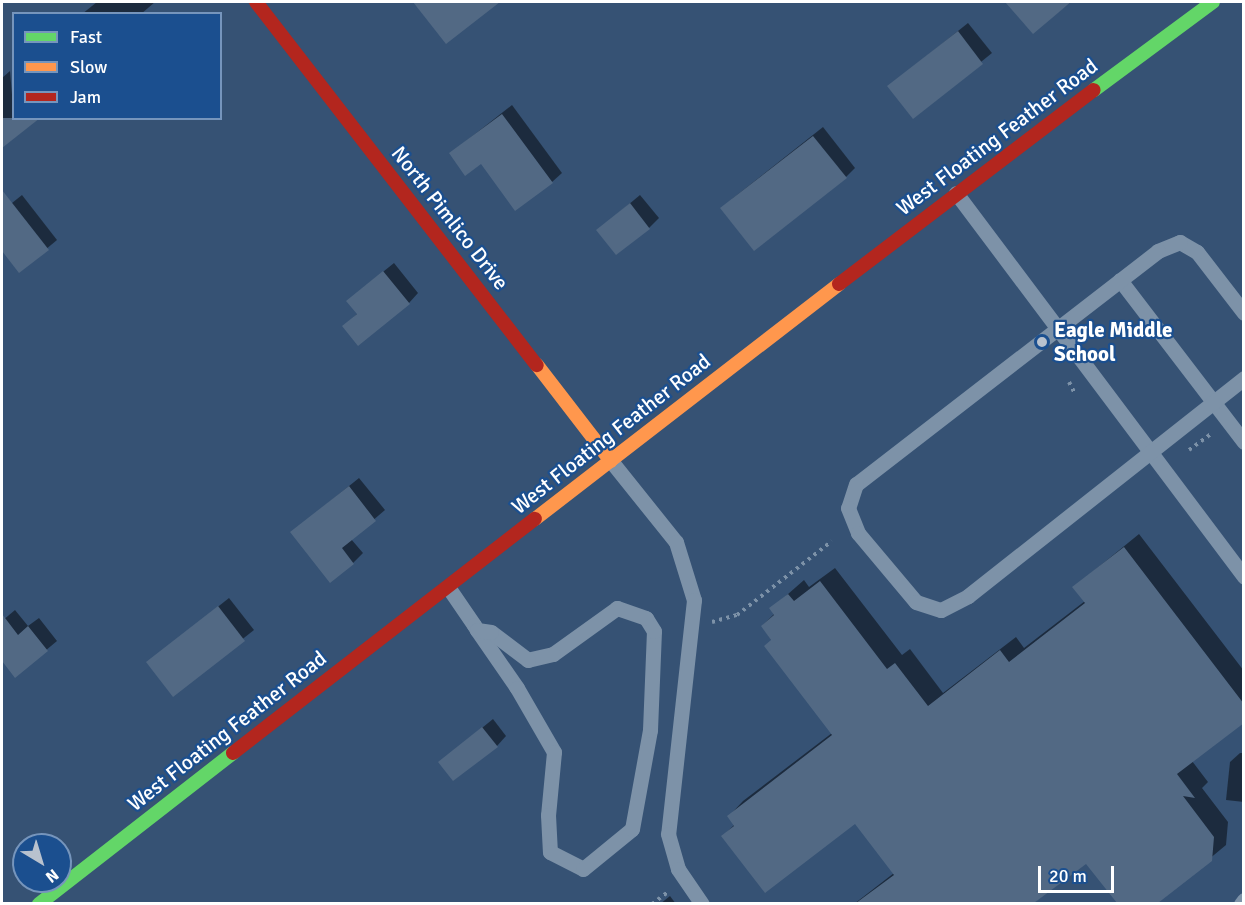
<!DOCTYPE html>
<style>
body{margin:0}
#map{position:relative;width:1245px;height:905px;overflow:hidden;background:#365274;font-family:Signika,sans-serif}
div>[style]{position:absolute}
[style*='--x']{left:calc(var(--x)*1px);top:calc(var(--y)*1px);width:calc(var(--w)*1px);rotate:calc(var(--a)*1deg)}
.shadow>*{inset:0;background:#0007}
.building>*{inset:0;background:#526984}
.path>*{height:4px;margin-top:-2px;transform-origin:0;background:repeating-linear-gradient(90deg,#7d92a8 0 3px,transparent 0 7.5px)}
.lane>*{height:15px;margin:-7.5px;padding:0 7.5px;transform-origin:7.5px;border-radius:7.5px;background:#7d92a8}
.fast>*{height:14px;margin:-7px;padding:0 7px;transform-origin:7px;border-radius:7px;background:#63d668}
.slow>*{height:14px;margin:-7px;padding:0 7px;transform-origin:7px;border-radius:7px;background:#ff974d}
.jam>*{height:14px;margin:-7px;padding:0 7px;transform-origin:7px;border-radius:7px;background:#b3261e}
.dots>*{width:16px;height:16px;translate:-50% -50%;box-sizing:border-box;border:3px solid #1b4f8f;border-radius:50%}
span{translate:-50% -50%;white-space:nowrap;text-align:center;line-height:1.15;-webkit-text-stroke:4.5px #1b4f8f;paint-order:stroke}
.street-label{font-size:21px;color:#fff}
.poi-label{font-size:21px;color:#fff;font-weight:700}
.left{translate:0 -50%;text-align:left}
.frame{position:absolute;inset:0;border:3px solid #fff;pointer-events:none}
.legend{position:absolute;left:12px;top:12px;width:210px;height:108px;box-sizing:border-box;background:#1b4f8f;border:2px solid #7695bc;margin:0;padding:8px 10px;list-style:none;font-size:18px;color:#fff}
.legend li{display:flex;align-items:center;gap:12px;height:30px}
.legend b{width:30px;border:2px solid #7695bc}
.north{position:absolute;left:12px;top:833px;width:60px;height:60px;box-sizing:border-box;background:#1b4f8f;border:2px solid #7695bc;border-radius:50%;rotate:142deg;font-size:16px;font-weight:700;line-height:24px;text-align:center;color:#fff}
.north::after{content:'';display:block;margin:auto;width:21px;height:27px;background:#b9c2ce;clip-path:polygon(50% 0,100% 100%,50% 72%,0 100%)}
.scale{position:absolute;left:1038px;top:866px;width:76px;height:27px;box-sizing:border-box;border:3px solid #fff;border-top:0;padding-left:8px;font-size:18px;line-height:21px;white-space:nowrap;color:#fff;-webkit-text-stroke:4px #1b4f8f;paint-order:stroke}
</style>
<div id="map">
<div class="shadow">
<div style="clip-path:polygon(97px 2px,155px 2px,141px 14px,82px 14px)"></div>
<div style="clip-path:polygon(415px 2px,496px 2px,447px 42px)"></div>
<div style="clip-path:polygon(1015px 2px,1071px 2px,1033px 32px,1011px 6px)"></div>
<div style="clip-path:polygon(968px 23px,992px 53px,913px 117px,889px 86px)"></div>
<div style="clip-path:polygon(10px 71px,14px 118px,33px 122px,2px 146px,2px 78px)"></div>
<div style="clip-path:polygon(512px 105px,562px 173px,552px 182px,451px 153px)"></div>
<div style="clip-path:polygon(823px 127px,855px 168px,846px 177px,732px 199px)"></div>
<div style="clip-path:polygon(22px 195px,57px 240px,20px 271px,2px 248px,2px 211px)"></div>
<div style="clip-path:polygon(640px 195px,659px 218px,649px 228px,598px 230px)"></div>
<div style="clip-path:polygon(394px 263px,418px 293px,409px 303px,344px 326px,358px 313px,358px 292px)"></div>
<div style="clip-path:polygon(359px 478px,385px 510px,351px 539px,363px 553px,353px 563px,292px 532px)"></div>
<div style="clip-path:polygon(1139px 534px,1244px 671px,1244px 721px,1192px 761px,1208px 782px,1202px 788px,1228px 822px,1226px 845px,1155px 904px,1119px 904px,1086px 862px,1032px 904px,1008px 904px,1001px 895px,990px 904px,854px 904px,894px 873px,856px 822px,723px 836px,735px 824px,729px 816px,743px 801px,832px 733px,762px 626px,775px 613px,771px 609px,804px 580px,809px 587px,835px 568px,902px 655px,910px 649px,943px 693px,1016px 637px,1024px 648px,1085px 601px,1074px 587px)"></div>
<div style="clip-path:polygon(229px 598px,254px 630px,173px 694px,148px 662px)"></div>
<div style="clip-path:polygon(15px 610px,28px 626px,39px 618px,57px 641px,15px 676px,2px 658px,2px 621px)"></div>
<div style="clip-path:polygon(493px 719px,506px 736px,497px 746px,440px 762px)"></div>
<div style="clip-path:polygon(1240px 753px,1244px 753px,1244px 802px,1226px 800px,1230px 762px)"></div>
<div style="clip-path:polygon(670px 896px,676px 904px,660px 904px)"></div>
</div>
<div class="building">
<div style="clip-path:polygon(413px 2px,500px 2px,446px 44px)"></div>
<div style="clip-path:polygon(1005px 2px,1071px 2px,1033px 34px)"></div>
<div style="clip-path:polygon(958px 31px,983px 64px,913px 119px,887px 86px)"></div>
<div style="clip-path:polygon(502px 114px,553px 183px,515px 211px,481px 164px,465px 176px,449px 153px)"></div>
<div style="clip-path:polygon(2px 118px,40px 118px,2px 148px)"></div>
<div style="clip-path:polygon(813px 136px,847px 178px,754px 251px,720px 208px)"></div>
<div style="clip-path:polygon(2px 190px,49px 250px,19px 273px,2px 251px)"></div>
<div style="clip-path:polygon(630px 203px,650px 229px,616px 255px,596px 230px)"></div>
<div style="clip-path:polygon(383px 271px,410px 304px,358px 346px,342px 326px,357px 314px,346px 301px)"></div>
<div style="clip-path:polygon(349px 486px,376px 521px,342px 548px,354px 564px,330px 583px,290px 532px)"></div>
<div style="clip-path:polygon(1124px 547px,1244px 704px,1244px 723px,1177px 774px,1195px 798px,1183px 796px,1214px 837px,1212px 861px,1158px 903px,1117px 903px,1086px 864px,1034px 903px,856px 903px,894px 875px,855px 824px,765px 893px,721px 836px,734px 826px,727px 816px,832px 735px,764px 646px,771px 640px,761px 626px,774px 615px,769px 608px,788px 594px,794px 601px,820px 581px,887px 669px,895px 663px,928px 706px,1000px 650px,1009px 662px,1085px 603px,1072px 587px)"></div>
<div style="clip-path:polygon(218px 606px,245px 641px,173px 697px,146px 662px)"></div>
<div style="clip-path:polygon(2px 614px,18px 635px,28px 626px,48px 651px,15px 678px,2px 661px)"></div>
<div style="clip-path:polygon(482px 727px,498px 747px,453px 781px,438px 762px)"></div>
</div>
<div class="path">
<div style="--x:1069;--y:382;--w:13;--a:63"></div>
<div style="--x:1189;--y:450;--w:29;--a:-36"></div>
<div style="--x:712;--y:622;--w:26;--a:-16"></div>
<div style="--x:737;--y:615;--w:120;--a:-37.9"></div>
<div style="--x:652;--y:904;--w:21;--a:-37"></div>
</div>
<div class="lane">
<div style="--x:956;--y:193;--w:480;--a:53.1"></div>
<div style="--x:1120;--y:280;--w:204;--a:52.6"></div>
<div style="--x:1244;--y:313;--w:77;--a:-127.6"></div>
<div style="--x:1197;--y:252;--w:20;--a:-150"></div>
<div style="--x:1180;--y:242;--w:24;--a:158"></div>
<div style="--x:1158;--y:251;--w:381;--a:142.3"></div>
<div style="--x:856;--y:484;--w:25;--a:108"></div>
<div style="--x:848;--y:508;--w:27;--a:68"></div>
<div style="--x:858;--y:533;--w:90;--a:50"></div>
<div style="--x:916;--y:602;--w:26;--a:18"></div>
<div style="--x:941;--y:610;--w:30;--a:-27"></div>
<div style="--x:968;--y:596;--w:352;--a:-38.3"></div>
<div style="--x:611;--y:461;--w:104;--a:51.3"></div>
<div style="--x:676;--y:542;--w:61;--a:72.8"></div>
<div style="--x:694;--y:600;--w:235;--a:96.3"></div>
<div style="--x:668;--y:834;--w:36;--a:74"></div>
<div style="--x:678;--y:869;--w:42;--a:55.6"></div>
<div style="--x:448;--y:587;--w:46;--a:55.6"></div>
<div style="--x:474;--y:625;--w:6;--a:59"></div>
<div style="--x:477;--y:630;--w:70;--a:55.4"></div>
<div style="--x:517;--y:688;--w:74;--a:60"></div>
<div style="--x:554;--y:752;--w:63;--a:95.4"></div>
<div style="--x:548;--y:815;--w:37;--a:87"></div>
<div style="--x:550;--y:852;--w:37;--a:27"></div>
<div style="--x:583;--y:869;--w:63;--a:-39.2"></div>
<div style="--x:632;--y:829;--w:101;--a:-79.7"></div>
<div style="--x:650;--y:730;--w:99;--a:-87.7"></div>
<div style="--x:654;--y:631;--w:15;--a:-122"></div>
<div style="--x:646;--y:618;--w:31;--a:-161"></div>
<div style="--x:617;--y:608;--w:79;--a:144.3"></div>
<div style="--x:553;--y:654;--w:26;--a:167"></div>
<div style="--x:528;--y:660;--w:46;--a:-142.9"></div>
<div style="--x:491;--y:632;--w:14;--a:-172"></div>
<div style="--x:1241;--y:904;--w:5;--a:-53"></div>
</div>
<div class="fast">
<div style="--x:1094;--y:90;--w:148;--a:-36.5"></div>
<div style="--x:39;--y:904;--w:246;--a:-37.9"></div>
</div>
<div class="slow">
<div style="--x:537;--y:365;--w:121;--a:52.4"></div>
<div style="--x:535;--y:519;--w:384;--a:-37.7"></div>
</div>
<div class="jam">
<div style="--x:256;--y:2;--w:459;--a:52.3"></div>
<div style="--x:839;--y:284;--w:320;--a:-37.3"></div>
<div style="--x:233;--y:753;--w:382;--a:-37.8"></div>
</div>
<div class="dots">
<div style="left:1042px;top:342px;background:#b9c2ce"></div>
</div>
<div class="street-label">
<span style="left:997px;top:137px;rotate:-37deg">West Floating Feather Road</span>
<span style="left:450px;top:218px;rotate:52deg">North Pimlico Drive</span>
<span style="left:611px;top:434px;rotate:-38deg">West Floating Feather Road</span>
<span style="left:227px;top:731px;rotate:-38deg">West Floating Feather Road</span>
</div>
<div class="poi-label">
<span class="left" style="left:1054px;top:342px">Eagle Middle<br>School</span>
</div>
<div class="frame"></div>
<ul class="legend">
<li><b style="height:8px;background:#63d668"></b>Fast</li>
<li><b style="height:8px;background:#ff974d"></b>Slow</li>
<li><b style="height:8px;background:#b3261e"></b>Jam</li>
</ul>
<div class="north">N</div>
<div class="scale">20 m</div>
</div>
